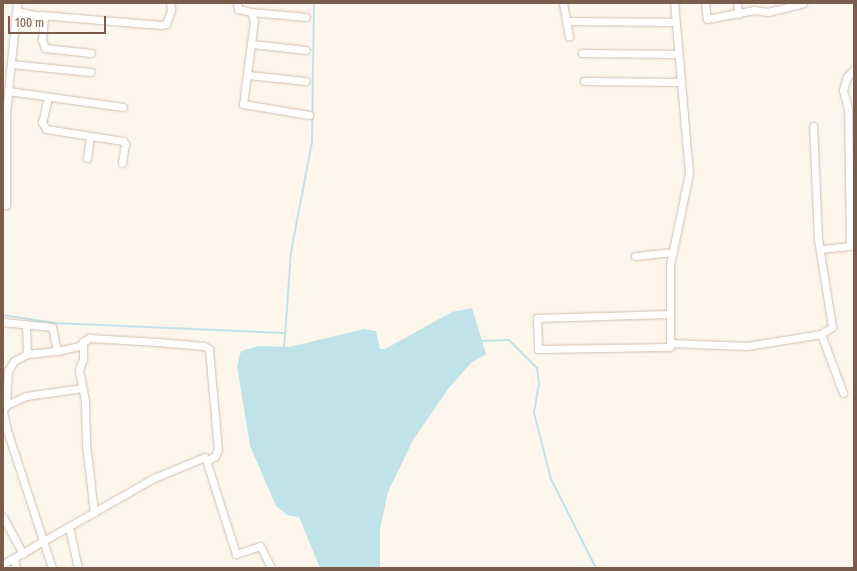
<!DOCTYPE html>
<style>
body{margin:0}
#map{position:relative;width:857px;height:571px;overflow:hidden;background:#fdf6ec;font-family:"Fira Sans Condensed",sans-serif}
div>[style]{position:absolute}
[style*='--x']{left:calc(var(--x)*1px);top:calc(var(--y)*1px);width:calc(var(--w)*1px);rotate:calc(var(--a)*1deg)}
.water>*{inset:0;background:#bfe3e8}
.stream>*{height:2px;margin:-1px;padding:0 1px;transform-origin:1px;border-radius:1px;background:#bfe3e8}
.roads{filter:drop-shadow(0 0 1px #d1beb0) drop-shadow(0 0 1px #d1beb0)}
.minor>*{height:7px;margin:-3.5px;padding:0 3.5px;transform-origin:3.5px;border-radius:3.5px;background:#fff}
span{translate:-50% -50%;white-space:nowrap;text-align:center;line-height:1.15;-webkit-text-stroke:3px #fffaf3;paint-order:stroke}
.frame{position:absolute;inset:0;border:4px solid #7a5c4d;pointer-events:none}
.scale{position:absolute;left:8px;top:16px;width:98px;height:18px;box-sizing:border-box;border:2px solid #7a5c4d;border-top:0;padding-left:5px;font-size:12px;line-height:14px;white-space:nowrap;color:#7a5c4d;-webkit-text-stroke:3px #fffaf3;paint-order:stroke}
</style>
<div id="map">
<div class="water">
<div style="clip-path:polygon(472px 308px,486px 354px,471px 363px,448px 389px,413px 440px,388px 492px,380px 529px,380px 568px,320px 568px,299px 517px,287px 515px,276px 506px,250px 446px,237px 366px,241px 351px,259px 346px,289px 347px,364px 329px,376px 331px,380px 349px,385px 349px,452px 312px)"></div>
</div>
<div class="stream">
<div style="--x:3;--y:315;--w:52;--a:8.9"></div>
<div style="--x:54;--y:323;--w:230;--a:2.5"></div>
<div style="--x:480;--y:341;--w:29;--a:-2"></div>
<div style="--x:509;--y:340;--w:40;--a:45"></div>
<div style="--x:537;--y:368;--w:16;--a:83"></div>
<div style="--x:539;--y:384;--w:29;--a:100"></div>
<div style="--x:534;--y:413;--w:68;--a:75.6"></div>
<div style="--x:551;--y:479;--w:100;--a:63.2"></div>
<div style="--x:284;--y:349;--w:97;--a:-85.9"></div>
<div style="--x:291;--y:252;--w:112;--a:-79.2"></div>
<div style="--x:312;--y:142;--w:139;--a:-89.2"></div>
</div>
<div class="roads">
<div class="minor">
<div style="--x:17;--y:3;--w:88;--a:95.8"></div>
<div style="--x:8;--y:91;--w:116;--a:7.9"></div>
<div style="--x:237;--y:3;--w:6;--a:81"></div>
<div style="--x:238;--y:9;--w:13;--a:13"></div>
<div style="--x:251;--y:12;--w:9;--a:72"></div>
<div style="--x:254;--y:21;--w:84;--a:97.5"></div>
<div style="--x:243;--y:104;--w:67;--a:9.5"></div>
<div style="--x:563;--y:3;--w:34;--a:80"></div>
<div style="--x:705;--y:3;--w:16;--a:83"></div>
<div style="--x:707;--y:19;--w:48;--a:-10.8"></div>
<div style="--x:754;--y:10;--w:14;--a:8"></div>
<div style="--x:768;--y:12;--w:36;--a:-14"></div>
<div style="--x:737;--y:3;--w:11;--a:85"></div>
<div style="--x:16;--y:11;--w:29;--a:12"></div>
<div style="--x:44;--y:17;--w:23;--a:95"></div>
<div style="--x:42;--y:40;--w:9;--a:69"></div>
<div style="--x:45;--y:48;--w:46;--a:6.2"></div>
<div style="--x:251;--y:12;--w:55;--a:5.2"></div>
<div style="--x:41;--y:15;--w:120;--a:4.8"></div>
<div style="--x:161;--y:25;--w:5;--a:-11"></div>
<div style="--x:166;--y:24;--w:15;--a:-70"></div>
<div style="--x:171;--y:10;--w:7;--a:-98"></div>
<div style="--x:566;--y:21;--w:109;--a:0.5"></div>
<div style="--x:252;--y:44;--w:54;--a:6.3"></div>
<div style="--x:582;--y:53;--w:96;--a:0.6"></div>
<div style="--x:11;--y:64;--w:80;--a:5.7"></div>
<div style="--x:248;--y:75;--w:58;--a:5.9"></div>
<div style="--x:584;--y:81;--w:97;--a:0.6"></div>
<div style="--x:48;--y:97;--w:26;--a:103"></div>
<div style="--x:42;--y:122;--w:8;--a:60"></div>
<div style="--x:46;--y:129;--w:78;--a:8.9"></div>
<div style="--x:123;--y:141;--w:4;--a:56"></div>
<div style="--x:125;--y:144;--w:19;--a:99"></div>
<div style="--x:87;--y:158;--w:22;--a:-82"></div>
<div style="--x:6;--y:205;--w:89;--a:-90"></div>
<div style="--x:6;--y:116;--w:25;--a:-85"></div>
<div style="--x:821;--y:249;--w:29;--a:-6"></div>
<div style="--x:850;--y:246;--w:137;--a:-90.8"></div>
<div style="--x:848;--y:109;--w:20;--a:-105"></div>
<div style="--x:843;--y:90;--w:14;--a:-73"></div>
<div style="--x:847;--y:77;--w:11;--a:-49"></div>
<div style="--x:635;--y:256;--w:38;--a:-6"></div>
<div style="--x:670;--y:314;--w:133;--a:178.3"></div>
<div style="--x:537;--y:318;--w:31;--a:88"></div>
<div style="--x:538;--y:349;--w:132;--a:-0.9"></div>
<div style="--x:670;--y:347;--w:82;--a:-90"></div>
<div style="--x:670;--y:265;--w:94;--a:-78.3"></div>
<div style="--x:689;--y:173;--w:171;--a:-95"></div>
<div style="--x:3;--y:322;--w:49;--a:5.8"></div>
<div style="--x:52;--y:327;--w:25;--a:78"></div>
<div style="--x:57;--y:351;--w:23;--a:-13"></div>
<div style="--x:79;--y:346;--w:13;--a:-39"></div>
<div style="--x:89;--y:338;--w:68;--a:3.4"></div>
<div style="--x:157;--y:342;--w:47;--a:4.9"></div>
<div style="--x:204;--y:346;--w:6;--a:31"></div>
<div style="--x:209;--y:349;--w:100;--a:84.9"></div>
<div style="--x:218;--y:449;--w:8;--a:113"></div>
<div style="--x:215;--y:456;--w:9;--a:148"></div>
<div style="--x:26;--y:324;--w:30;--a:88"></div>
<div style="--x:821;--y:334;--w:63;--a:69.6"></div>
<div style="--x:83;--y:341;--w:18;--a:90"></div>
<div style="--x:83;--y:359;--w:12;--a:110"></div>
<div style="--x:79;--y:370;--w:33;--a:79"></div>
<div style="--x:85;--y:402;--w:41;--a:88.6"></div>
<div style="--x:86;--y:443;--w:70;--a:83.5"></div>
<div style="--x:670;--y:343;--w:77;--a:2.2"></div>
<div style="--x:747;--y:346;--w:75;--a:-9.2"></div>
<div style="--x:821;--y:334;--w:13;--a:-32"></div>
<div style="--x:832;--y:327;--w:89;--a:-99"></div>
<div style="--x:818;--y:239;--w:113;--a:-92.5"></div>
<div style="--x:6;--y:405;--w:34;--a:-87"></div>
<div style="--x:8;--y:371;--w:12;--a:-59"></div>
<div style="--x:14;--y:361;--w:15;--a:-28"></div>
<div style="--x:27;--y:354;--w:30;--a:-6"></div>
<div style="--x:3;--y:517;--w:42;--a:61.6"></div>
<div style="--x:69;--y:527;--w:42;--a:77.6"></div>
<div style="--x:14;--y:558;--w:10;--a:79"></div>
<div style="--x:3;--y:564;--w:174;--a:-29.7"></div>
<div style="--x:154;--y:478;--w:55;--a:-22.4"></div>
<div style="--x:205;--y:457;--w:102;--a:72.3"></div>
<div style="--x:236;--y:554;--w:25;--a:-18"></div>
<div style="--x:260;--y:546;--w:25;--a:63"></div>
<div style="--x:52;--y:568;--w:145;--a:-108.1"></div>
<div style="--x:7;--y:430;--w:19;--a:-102"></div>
<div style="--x:3;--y:411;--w:7;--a:-63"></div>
<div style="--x:6;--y:405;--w:22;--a:-24"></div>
<div style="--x:26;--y:396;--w:57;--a:-8.1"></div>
</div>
</div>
<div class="frame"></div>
<div class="scale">100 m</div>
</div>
